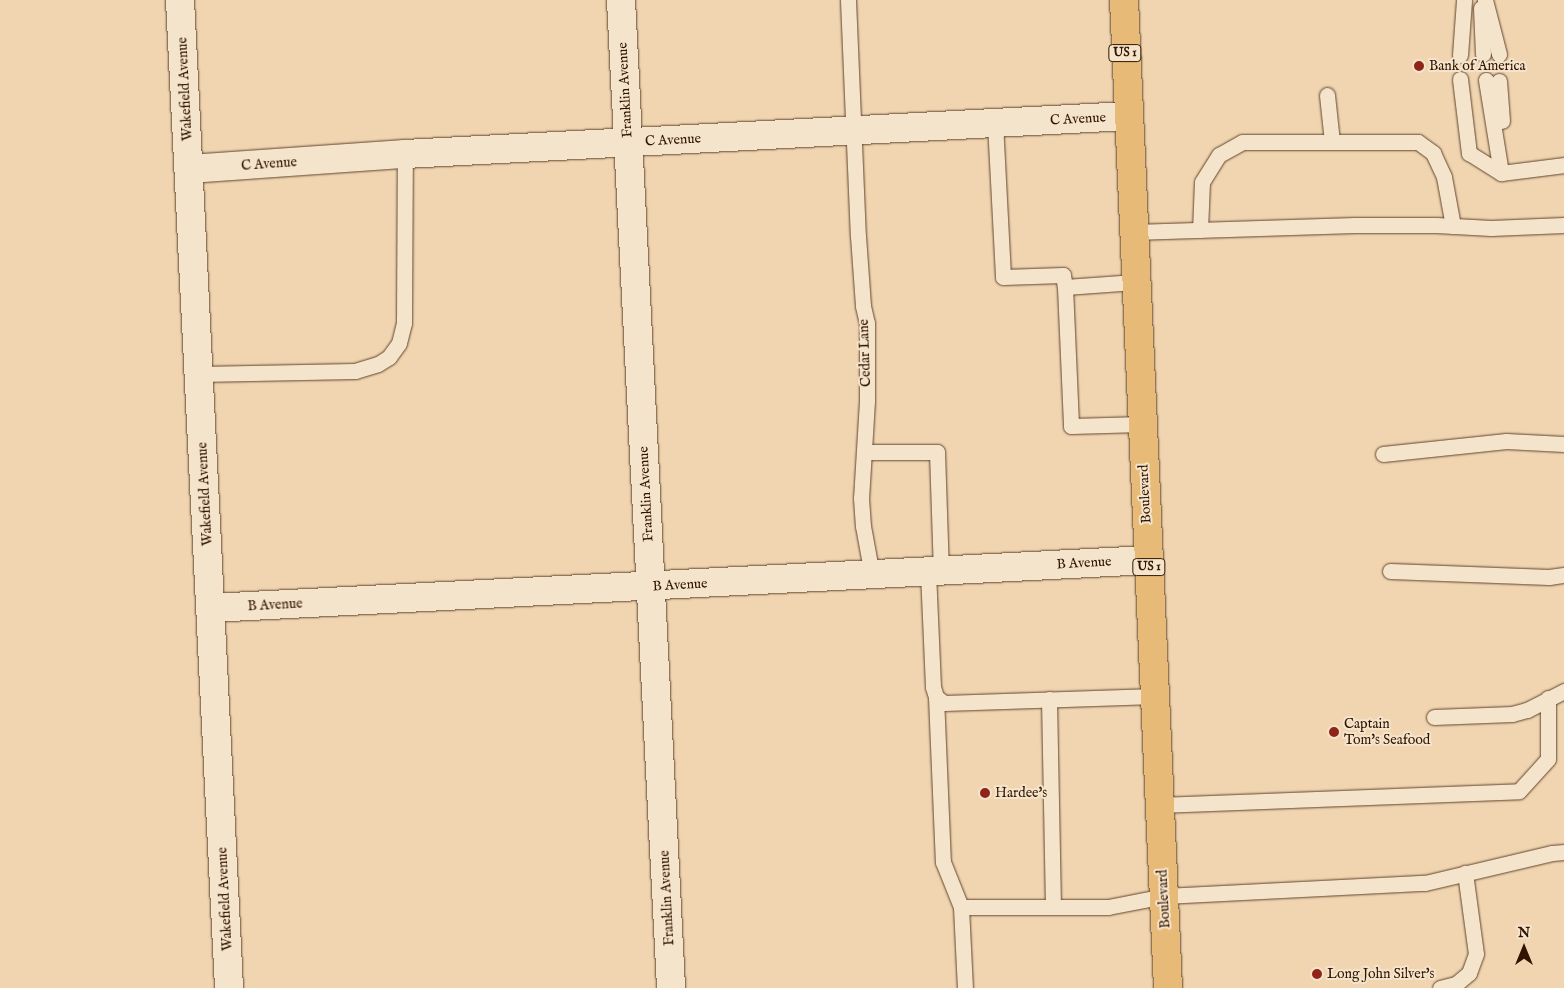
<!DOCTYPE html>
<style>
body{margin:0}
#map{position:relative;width:1564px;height:988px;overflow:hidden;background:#f0d5b0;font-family:"IM FELL English",serif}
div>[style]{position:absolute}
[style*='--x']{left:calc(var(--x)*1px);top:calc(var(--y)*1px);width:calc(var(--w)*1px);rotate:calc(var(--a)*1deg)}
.roads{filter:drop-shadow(0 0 1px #61442c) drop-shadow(0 0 1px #61442c)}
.lane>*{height:15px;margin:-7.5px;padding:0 7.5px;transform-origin:7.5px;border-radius:7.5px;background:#f5e4cc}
.street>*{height:28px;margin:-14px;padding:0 14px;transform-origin:14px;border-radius:14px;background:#f5e4cc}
.primary>*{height:28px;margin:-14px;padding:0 14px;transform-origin:14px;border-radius:14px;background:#e8ba78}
.dots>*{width:14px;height:14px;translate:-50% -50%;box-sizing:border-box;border:2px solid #f5e4cc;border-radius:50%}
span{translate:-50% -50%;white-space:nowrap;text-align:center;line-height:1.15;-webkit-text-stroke:4px #f5e4cc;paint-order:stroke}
.shield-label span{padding:1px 4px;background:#f5e4cc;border:1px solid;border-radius:4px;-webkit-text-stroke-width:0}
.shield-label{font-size:12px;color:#311400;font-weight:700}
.poi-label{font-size:14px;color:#311400}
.left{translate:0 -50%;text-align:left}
.street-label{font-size:14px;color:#311400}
.north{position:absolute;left:1499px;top:923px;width:50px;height:50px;-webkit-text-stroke:4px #f5e4cc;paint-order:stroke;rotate:0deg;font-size:14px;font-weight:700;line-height:20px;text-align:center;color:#311400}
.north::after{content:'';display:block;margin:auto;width:18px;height:22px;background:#311400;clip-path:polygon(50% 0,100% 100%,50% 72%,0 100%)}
</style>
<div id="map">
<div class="roads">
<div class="lane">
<div style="--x:848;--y:0;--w:236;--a:87.6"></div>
<div style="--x:858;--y:236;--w:70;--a:85.9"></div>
<div style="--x:863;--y:306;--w:17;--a:77"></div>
<div style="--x:867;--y:323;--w:78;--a:90"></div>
<div style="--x:867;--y:401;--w:97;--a:93.5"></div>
<div style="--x:861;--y:498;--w:28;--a:86"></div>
<div style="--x:863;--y:526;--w:50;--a:79.6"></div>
<div style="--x:1485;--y:0;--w:56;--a:75.5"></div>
<div style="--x:1481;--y:8;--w:46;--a:87.5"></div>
<div style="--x:1460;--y:55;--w:55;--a:-85.8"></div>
<div style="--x:1460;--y:79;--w:75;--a:83.1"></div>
<div style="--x:1469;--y:153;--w:38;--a:32"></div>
<div style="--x:1501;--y:173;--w:64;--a:-7.2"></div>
<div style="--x:1486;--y:80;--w:94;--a:80.8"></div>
<div style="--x:1499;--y:81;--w:40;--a:85.7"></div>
<div style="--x:1327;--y:95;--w:47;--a:83.9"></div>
<div style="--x:995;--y:123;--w:154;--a:87"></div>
<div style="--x:1003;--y:277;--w:60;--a:-1.9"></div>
<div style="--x:1063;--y:275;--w:12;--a:81"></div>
<div style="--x:1200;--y:230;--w:48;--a:-87.6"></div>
<div style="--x:1202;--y:182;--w:32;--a:-58"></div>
<div style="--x:1219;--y:155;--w:26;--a:-29"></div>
<div style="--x:1242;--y:142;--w:176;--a:0"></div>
<div style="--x:1418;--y:142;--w:19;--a:36"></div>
<div style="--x:1433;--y:153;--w:26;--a:65"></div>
<div style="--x:1444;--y:177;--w:50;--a:79.6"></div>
<div style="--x:1133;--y:232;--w:222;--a:-1.8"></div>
<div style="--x:1355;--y:225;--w:81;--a:0"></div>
<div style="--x:1436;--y:225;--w:55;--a:3.1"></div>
<div style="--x:1491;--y:228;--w:73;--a:-2.4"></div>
<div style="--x:1135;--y:282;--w:70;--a:175.9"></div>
<div style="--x:1065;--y:287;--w:139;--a:87.5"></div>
<div style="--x:1071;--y:426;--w:71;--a:-1.6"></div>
<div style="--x:199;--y:374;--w:156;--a:-1.1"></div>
<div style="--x:355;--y:371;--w:24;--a:-17"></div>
<div style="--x:378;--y:364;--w:13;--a:-32"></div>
<div style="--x:389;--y:357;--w:17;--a:-54"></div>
<div style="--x:399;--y:343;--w:21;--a:-76"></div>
<div style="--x:404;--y:323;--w:169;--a:-89.7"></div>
<div style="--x:864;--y:452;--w:73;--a:0"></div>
<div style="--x:937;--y:452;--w:119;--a:88.1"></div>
<div style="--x:1383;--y:454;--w:124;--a:-6"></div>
<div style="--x:1506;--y:441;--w:58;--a:3"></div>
<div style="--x:1390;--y:571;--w:159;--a:2.2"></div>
<div style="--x:1549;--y:577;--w:15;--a:-8"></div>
<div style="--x:928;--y:572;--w:115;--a:87.5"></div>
<div style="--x:933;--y:687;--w:10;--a:73"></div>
<div style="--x:936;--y:697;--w:10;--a:37"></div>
<div style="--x:944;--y:703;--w:211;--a:-1.9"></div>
<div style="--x:936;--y:697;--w:165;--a:87.6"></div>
<div style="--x:943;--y:862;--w:48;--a:68.2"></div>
<div style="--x:961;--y:907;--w:81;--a:87.2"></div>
<div style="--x:1049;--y:699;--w:208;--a:88.9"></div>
<div style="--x:1434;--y:717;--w:78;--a:-2.2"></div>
<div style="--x:1512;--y:714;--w:16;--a:-15"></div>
<div style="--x:1527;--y:710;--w:42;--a:-27.2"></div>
<div style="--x:1160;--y:805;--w:359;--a:-2.2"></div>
<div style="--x:1519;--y:791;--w:43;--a:-47.8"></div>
<div style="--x:1548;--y:759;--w:61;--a:-90"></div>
<div style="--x:961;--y:907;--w:147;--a:0"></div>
<div style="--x:1108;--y:907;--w:57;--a:-11.1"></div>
<div style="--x:1164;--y:896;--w:261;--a:-2.9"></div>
<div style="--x:1425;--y:883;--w:130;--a:-13.3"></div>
<div style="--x:1552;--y:853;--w:12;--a:-5"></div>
<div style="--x:1440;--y:988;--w:16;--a:-14"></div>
<div style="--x:1456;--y:984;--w:17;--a:-40"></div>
<div style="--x:1469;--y:973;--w:20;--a:-70"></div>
<div style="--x:1476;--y:954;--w:82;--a:-97.7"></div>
</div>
<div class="street">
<div style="--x:180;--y:0;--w:989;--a:87.16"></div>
<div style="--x:621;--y:0;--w:989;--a:87.1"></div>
<div style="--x:189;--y:169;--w:217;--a:-4"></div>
<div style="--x:405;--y:154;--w:723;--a:-3.01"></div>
<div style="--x:211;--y:608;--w:938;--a:-2.93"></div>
</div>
<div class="primary">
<div style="--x:1124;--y:0;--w:989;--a:87.45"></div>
</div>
</div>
<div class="dots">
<div style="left:1419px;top:66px;background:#8f2418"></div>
<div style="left:1334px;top:732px;background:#8f2418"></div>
<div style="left:985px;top:793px;background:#8f2418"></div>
<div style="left:1317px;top:974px;background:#8f2418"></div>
</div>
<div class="shield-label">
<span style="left:1125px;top:53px">US 1</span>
<span style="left:1149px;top:567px">US 1</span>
</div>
<div class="poi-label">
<span class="left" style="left:1429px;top:66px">Bank of America</span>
<span class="left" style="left:1344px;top:732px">Captain<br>Tom's Seafood</span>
<span class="left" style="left:995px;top:793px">Hardee's</span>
<span class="left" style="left:1327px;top:974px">Long John Silver's</span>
</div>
<div class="street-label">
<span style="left:185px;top:89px;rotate:-93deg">Wakefield Avenue</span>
<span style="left:625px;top:90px;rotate:-93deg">Franklin Avenue</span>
<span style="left:1078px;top:119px;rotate:-3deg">C Avenue</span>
<span style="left:673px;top:140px;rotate:-3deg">C Avenue</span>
<span style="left:269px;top:164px;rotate:-4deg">C Avenue</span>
<span style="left:865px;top:353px;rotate:-92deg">Cedar Lane</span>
<span style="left:205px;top:494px;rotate:-93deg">Wakefield Avenue</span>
<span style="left:646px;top:494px;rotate:-93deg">Franklin Avenue</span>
<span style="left:1145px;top:494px;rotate:-93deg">Boulevard</span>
<span style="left:1084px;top:563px;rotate:-3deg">B Avenue</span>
<span style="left:680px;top:585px;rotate:-3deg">B Avenue</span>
<span style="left:275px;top:605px;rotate:-3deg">B Avenue</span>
<span style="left:667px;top:898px;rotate:-93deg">Franklin Avenue</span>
<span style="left:225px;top:899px;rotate:-93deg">Wakefield Avenue</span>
<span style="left:1164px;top:899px;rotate:-93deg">Boulevard</span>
</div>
<div class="north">N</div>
</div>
